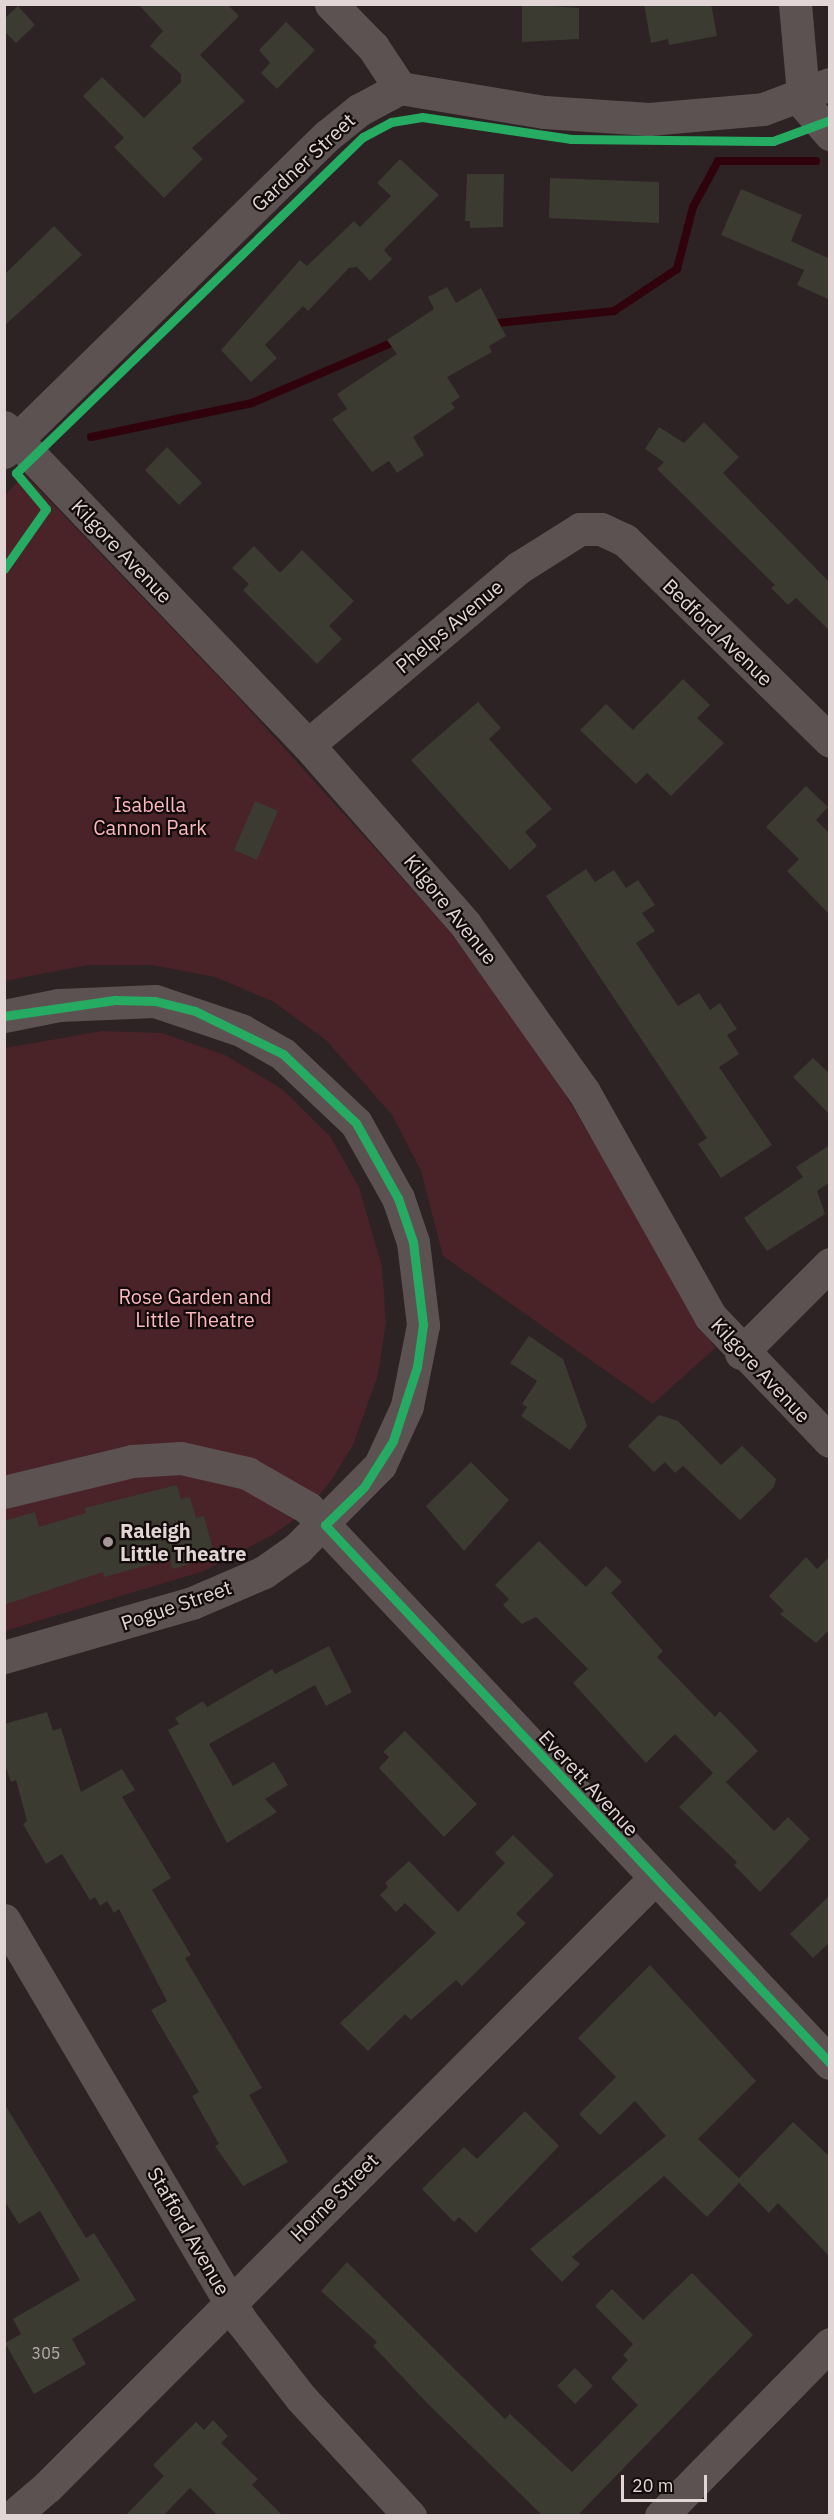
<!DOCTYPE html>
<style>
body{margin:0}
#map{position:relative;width:834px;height:2520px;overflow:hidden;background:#2d2224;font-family:"IBM Plex Sans",sans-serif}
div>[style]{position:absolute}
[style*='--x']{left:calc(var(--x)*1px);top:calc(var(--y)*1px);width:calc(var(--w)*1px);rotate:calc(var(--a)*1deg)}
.green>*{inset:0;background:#492327}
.stream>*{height:8px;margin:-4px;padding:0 4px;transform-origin:4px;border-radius:4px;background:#30030c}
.building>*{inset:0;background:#3b3b32}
.minor>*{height:33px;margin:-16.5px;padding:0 16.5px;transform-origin:16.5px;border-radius:16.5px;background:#5d5252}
.cycleway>*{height:9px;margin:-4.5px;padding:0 4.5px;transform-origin:4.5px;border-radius:4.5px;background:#26ab63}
.dots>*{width:16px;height:16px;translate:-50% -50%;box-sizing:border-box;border:3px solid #130b0b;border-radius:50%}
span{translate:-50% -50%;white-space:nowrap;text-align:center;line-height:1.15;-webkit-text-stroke:4.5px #130b0b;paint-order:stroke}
.number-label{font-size:16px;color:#b8aead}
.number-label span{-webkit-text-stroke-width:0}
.street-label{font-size:20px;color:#e2d5d6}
.park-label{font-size:20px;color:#fbb9bd}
.poi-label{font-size:20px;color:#e2d5d6;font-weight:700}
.left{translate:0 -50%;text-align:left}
.frame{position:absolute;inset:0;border:6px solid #e2d5d6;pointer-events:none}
.scale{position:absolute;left:621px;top:2475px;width:86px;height:27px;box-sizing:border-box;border:3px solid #e2d5d6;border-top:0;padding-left:8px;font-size:18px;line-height:21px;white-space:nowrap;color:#e2d5d6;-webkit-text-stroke:4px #130b0b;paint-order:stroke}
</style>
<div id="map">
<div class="green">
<div style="clip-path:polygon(24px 474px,236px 695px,448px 929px,554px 1075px,715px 1348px,653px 1404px,443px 1256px,421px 1171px,392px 1115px,327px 1041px,274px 1002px,215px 977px,152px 965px,88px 965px,5px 981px,4px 497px)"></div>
<div style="clip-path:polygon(102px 1031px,162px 1033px,225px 1055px,282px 1089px,330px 1136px,359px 1187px,382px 1267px,386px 1322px,378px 1375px,353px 1445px,331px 1481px,305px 1512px,274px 1534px,204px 1571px,5px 1631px,5px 1048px)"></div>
</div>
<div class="stream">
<div style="--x:489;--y:324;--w:126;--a:-5.9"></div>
<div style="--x:614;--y:311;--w:76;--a:-33.7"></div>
<div style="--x:677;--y:269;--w:64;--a:-75.5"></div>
<div style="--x:693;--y:207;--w:52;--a:-61.5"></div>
<div style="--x:718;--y:161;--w:98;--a:0"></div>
<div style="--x:91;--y:437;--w:165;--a:-11.9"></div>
<div style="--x:252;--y:403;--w:159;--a:-23.3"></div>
</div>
<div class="building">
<div style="clip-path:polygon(138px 4px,227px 4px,239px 16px,200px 55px,245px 101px,192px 148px,203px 159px,164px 198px,114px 147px,124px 138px,83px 96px,102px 77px,144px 118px,181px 82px,181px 74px,150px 46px,163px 31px)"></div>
<div style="clip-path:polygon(522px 4px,579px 8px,579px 39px,522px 42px)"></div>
<div style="clip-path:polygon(644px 4px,711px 4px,717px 36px,669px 45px,668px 39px,651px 43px)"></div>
<div style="clip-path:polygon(18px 6px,35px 25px,16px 43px,4px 31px,4px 19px)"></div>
<div style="clip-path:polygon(286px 22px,315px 50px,277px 89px,261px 73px,270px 63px,259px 50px)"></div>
<div style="clip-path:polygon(400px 159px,439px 195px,384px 250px,392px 259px,370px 281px,357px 267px,349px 268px,308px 311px,303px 306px,265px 345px,277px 358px,251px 382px,221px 350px,300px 260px,307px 266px,354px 221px,360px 227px,391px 196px,377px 183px)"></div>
<div style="clip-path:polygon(467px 174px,504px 174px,503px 227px,470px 228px,470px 221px,465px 221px)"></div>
<div style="clip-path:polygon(550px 178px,659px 182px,659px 223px,549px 218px)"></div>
<div style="clip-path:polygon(741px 189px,802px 215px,791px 241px,830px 259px,830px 300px,797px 285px,804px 270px,721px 235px)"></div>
<div style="clip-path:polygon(54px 226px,82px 255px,4px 326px,4px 275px)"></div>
<div style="clip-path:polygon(447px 287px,456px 303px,481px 288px,506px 336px,489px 346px,492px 352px,447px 377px,460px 397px,451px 403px,455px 408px,413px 437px,424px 455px,397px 473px,389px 461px,372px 472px,332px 419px,347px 409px,337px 394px,397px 354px,387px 340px,434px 309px,428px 297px)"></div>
<div style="clip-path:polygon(704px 422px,739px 457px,723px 473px,830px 583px,830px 631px,796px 598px,788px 605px,771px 588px,775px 585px,657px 469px,664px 462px,645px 449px,659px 427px,684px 443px)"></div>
<div style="clip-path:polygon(167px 447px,202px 483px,179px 505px,145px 470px)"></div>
<div style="clip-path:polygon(254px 546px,280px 573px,302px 550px,354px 601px,329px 626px,342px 639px,317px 664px,243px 590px,249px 584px,232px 568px)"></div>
<div style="clip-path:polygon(683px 679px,710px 705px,697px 718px,724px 743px,671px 796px,647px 773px,636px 784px,580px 730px,606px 704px,633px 730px)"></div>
<div style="clip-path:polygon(478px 702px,501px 728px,489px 739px,552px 809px,525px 832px,537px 846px,510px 870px,411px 760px)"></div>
<div style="clip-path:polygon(806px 786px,828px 807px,816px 820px,830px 834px,830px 915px,787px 871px,799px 859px,766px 827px)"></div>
<div style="clip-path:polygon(255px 801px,278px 811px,257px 860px,234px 850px)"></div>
<div style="clip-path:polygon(586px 869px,595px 882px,614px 870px,626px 888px,638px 880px,655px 905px,642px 913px,655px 931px,636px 943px,678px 1006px,699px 993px,710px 1010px,720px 1003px,737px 1029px,727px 1035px,739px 1054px,719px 1067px,772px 1145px,721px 1178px,698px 1144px,707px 1138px,546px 896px)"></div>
<div style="clip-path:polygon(813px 1058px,830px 1074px,830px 1115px,793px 1077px)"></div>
<div style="clip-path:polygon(830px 1145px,830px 1182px,817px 1191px,825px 1214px,767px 1251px,744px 1218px,803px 1177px,796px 1167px)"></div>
<div style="clip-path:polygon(529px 1336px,563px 1359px,587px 1426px,570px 1450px,521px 1416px,527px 1407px,522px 1404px,537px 1381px,510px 1363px)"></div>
<div style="clip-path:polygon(659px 1415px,678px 1421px,721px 1465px,742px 1446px,776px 1479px,774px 1487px,740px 1520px,683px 1466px,675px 1473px,665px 1462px,654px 1472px,628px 1446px)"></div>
<div style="clip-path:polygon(471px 1462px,509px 1500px,464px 1551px,426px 1506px)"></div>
<div style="clip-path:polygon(177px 1485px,181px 1499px,190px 1497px,196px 1518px,204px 1516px,215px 1557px,172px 1569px,170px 1559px,104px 1577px,103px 1572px,4px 1605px,4px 1521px,35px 1512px,39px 1527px,86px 1513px,85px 1508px)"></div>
<div style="clip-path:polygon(539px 1541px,586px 1587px,606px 1566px,622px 1582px,611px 1593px,663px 1651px,657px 1657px,715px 1717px,720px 1711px,758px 1751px,726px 1782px,774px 1831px,788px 1817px,810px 1839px,760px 1892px,734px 1865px,737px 1862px,679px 1807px,713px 1773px,675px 1734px,646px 1763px,573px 1683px,588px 1669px,536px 1617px,522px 1624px,503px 1605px,509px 1599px,495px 1585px)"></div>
<div style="clip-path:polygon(830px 1556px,830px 1629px,816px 1643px,780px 1614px,784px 1611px,769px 1596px,806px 1557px,817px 1569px)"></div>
<div style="clip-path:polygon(329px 1646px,352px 1692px,326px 1706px,315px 1685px,209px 1744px,233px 1786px,274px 1762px,288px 1785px,265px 1799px,277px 1812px,227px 1843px,168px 1730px,179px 1724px,175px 1718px,203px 1701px,207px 1707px,272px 1669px,275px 1674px)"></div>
<div style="clip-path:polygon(47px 1712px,53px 1731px,61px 1728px,81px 1792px,122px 1769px,135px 1790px,122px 1797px,171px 1878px,152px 1890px,191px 1955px,185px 1958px,262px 2088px,249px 2095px,288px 2162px,243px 2186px,215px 2146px,219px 2144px,192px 2096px,199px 2092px,151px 2010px,167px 2001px,119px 1909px,114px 1913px,107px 1901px,100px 1906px,95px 1897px,90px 1900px,62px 1854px,46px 1864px,23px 1824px,27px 1821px,16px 1780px,11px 1782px,4px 1762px,4px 1724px)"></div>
<div style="clip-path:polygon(405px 1731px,477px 1804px,444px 1837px,379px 1768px,389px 1757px,383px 1752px)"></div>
<div style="clip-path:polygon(513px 1835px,554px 1875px,516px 1914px,526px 1923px,462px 1986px,456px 1980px,411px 2020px,405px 2014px,368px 2051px,340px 2023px,436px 1933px,405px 1903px,396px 1912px,380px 1895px,388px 1887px,385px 1883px,409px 1861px,458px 1912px,505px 1863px,495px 1853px)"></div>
<div style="clip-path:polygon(830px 1895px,830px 1942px,813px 1958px,790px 1934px)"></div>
<div style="clip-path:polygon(650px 1965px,756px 2081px,698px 2139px,739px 2178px,793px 2122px,830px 2157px,830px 2257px,778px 2203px,769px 2213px,739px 2183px,707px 2217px,664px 2176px,572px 2257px,580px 2264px,562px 2282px,530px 2249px,666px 2136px,635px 2101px,600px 2135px,579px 2114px,616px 2077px,578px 2038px)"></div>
<div style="clip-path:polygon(4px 2103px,86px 2238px,94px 2233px,136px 2300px,72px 2339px,86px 2364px,34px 2394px,5px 2343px,21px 2334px,13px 2319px,80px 2280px,40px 2211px,19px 2224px,4px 2200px)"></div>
<div style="clip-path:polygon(525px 2111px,559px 2146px,476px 2233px,459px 2217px,454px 2222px,422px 2189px,464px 2147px,477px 2159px)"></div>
<div style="clip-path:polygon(347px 2262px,505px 2419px,510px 2414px,572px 2472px,638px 2405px,611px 2378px,628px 2360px,623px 2355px,633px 2344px,595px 2306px,612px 2289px,643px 2320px,692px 2273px,753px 2335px,577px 2516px,543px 2516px,429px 2405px,373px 2346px,377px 2342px,321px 2291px)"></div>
<div style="clip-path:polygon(575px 2368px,593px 2386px,575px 2404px,557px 2386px)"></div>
<div style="clip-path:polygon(213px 2420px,228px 2436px,221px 2443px,258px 2479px,252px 2485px,283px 2516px,218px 2516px,190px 2488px,163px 2516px,125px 2516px,164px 2476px,153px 2465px,196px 2422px,204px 2430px)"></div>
</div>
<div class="minor">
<div style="--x:331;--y:4;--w:60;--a:45.7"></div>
<div style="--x:373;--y:47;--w:49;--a:56.6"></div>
<div style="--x:795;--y:4;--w:100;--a:84.9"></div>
<div style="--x:804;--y:104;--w:40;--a:49"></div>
<div style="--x:4;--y:427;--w:440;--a:46.3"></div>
<div style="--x:308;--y:745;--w:238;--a:48.7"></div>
<div style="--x:465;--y:924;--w:206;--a:54.7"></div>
<div style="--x:584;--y:1092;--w:257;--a:60.6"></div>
<div style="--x:710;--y:1316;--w:173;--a:46.2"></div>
<div style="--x:4;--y:452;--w:453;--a:-44.4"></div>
<div style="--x:328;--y:135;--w:40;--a:-39"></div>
<div style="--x:359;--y:110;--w:47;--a:-28.2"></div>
<div style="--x:400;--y:88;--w:146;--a:9.5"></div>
<div style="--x:544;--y:112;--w:105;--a:3.8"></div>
<div style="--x:649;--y:119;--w:114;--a:-5"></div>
<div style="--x:763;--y:109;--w:72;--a:-20.5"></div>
<div style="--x:308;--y:745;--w:275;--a:-40.1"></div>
<div style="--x:518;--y:568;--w:73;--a:-32.2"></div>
<div style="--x:580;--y:529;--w:21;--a:0"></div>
<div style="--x:601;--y:529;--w:26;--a:25"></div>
<div style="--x:625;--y:540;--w:287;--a:44.4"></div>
<div style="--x:4;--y:1016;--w:56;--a:-11.3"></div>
<div style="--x:59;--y:1005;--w:96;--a:-2.4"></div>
<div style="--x:155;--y:1001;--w:91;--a:18.6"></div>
<div style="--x:241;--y:1030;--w:48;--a:29.7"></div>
<div style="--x:283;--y:1054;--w:100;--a:43.4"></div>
<div style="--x:356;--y:1123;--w:86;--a:60.8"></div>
<div style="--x:398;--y:1198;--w:46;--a:71.2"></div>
<div style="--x:413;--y:1242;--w:84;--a:83.1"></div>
<div style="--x:423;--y:1325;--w:83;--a:101.2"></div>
<div style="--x:407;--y:1406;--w:65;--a:114.6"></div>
<div style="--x:380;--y:1465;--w:117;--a:134.7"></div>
<div style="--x:298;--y:1548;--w:42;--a:144.8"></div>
<div style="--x:264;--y:1572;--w:78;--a:156.7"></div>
<div style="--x:192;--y:1603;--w:196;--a:164"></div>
<div style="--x:741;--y:1353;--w:126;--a:-45"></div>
<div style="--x:4;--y:1492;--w:132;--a:-13.6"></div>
<div style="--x:132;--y:1461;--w:49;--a:-3.5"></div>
<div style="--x:181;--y:1458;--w:68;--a:12.8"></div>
<div style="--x:247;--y:1473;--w:70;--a:29.8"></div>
<div style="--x:308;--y:1508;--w:762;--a:46.76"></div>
<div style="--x:4;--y:1920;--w:467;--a:59.4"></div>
<div style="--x:242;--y:2322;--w:96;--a:52.2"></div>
<div style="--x:301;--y:2398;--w:161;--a:47.3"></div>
<div style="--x:13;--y:2516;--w:45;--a:-40.5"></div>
<div style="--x:47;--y:2487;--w:859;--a:-45.05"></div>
<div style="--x:661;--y:2516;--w:241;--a:-45.5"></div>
</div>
<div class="cycleway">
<div style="--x:4;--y:569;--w:73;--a:-55"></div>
<div style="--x:46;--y:509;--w:47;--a:-129.8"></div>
<div style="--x:16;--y:473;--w:483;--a:-44.1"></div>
<div style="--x:363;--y:137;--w:32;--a:-28"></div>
<div style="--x:391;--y:122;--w:31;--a:-9"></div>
<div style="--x:422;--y:117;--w:151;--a:8.4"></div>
<div style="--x:571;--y:139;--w:202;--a:0.6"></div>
<div style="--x:773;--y:141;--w:61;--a:-20.2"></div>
<div style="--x:4;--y:1016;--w:112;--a:-8.2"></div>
<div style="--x:115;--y:1000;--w:40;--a:1.4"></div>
<div style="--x:155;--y:1001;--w:41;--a:14"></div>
<div style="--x:195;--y:1011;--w:98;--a:26"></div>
<div style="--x:283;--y:1054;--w:100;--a:43.4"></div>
<div style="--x:356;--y:1123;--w:86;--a:60.8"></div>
<div style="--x:398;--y:1198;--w:46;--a:71.2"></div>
<div style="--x:413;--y:1242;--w:84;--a:83.1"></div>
<div style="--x:423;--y:1325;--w:42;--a:98.1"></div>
<div style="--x:417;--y:1367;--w:78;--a:108"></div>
<div style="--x:393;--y:1441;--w:54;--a:122.2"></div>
<div style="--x:364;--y:1487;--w:54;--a:135.7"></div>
<div style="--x:325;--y:1525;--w:738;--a:46.81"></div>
</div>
<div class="dots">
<div style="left:108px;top:1542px;background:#a39698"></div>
</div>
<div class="number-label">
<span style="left:46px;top:2353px">305</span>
</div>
<div class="street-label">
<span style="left:303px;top:162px;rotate:-43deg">Gardner Street</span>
<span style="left:122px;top:551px;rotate:46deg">Kilgore Avenue</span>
<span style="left:449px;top:626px;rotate:-40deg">Phelps Avenue</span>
<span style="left:718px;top:632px;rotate:44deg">Bedford Avenue</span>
<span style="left:451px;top:909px;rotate:51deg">Kilgore Avenue</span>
<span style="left:761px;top:1370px;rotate:47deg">Kilgore Avenue</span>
<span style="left:176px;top:1605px;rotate:-19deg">Pogue Street</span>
<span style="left:589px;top:1783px;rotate:47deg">Everett Avenue</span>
<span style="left:334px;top:2197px;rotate:-45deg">Horne Street</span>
<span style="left:189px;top:2231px;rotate:60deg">Stafford Avenue</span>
</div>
<div class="park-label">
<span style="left:150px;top:816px">Isabella<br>Cannon Park</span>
<span style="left:195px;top:1308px">Rose Garden and<br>Little Theatre</span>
</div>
<div class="poi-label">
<span class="left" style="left:120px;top:1542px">Raleigh<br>Little Theatre</span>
</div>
<div class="frame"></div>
<div class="scale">20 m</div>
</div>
